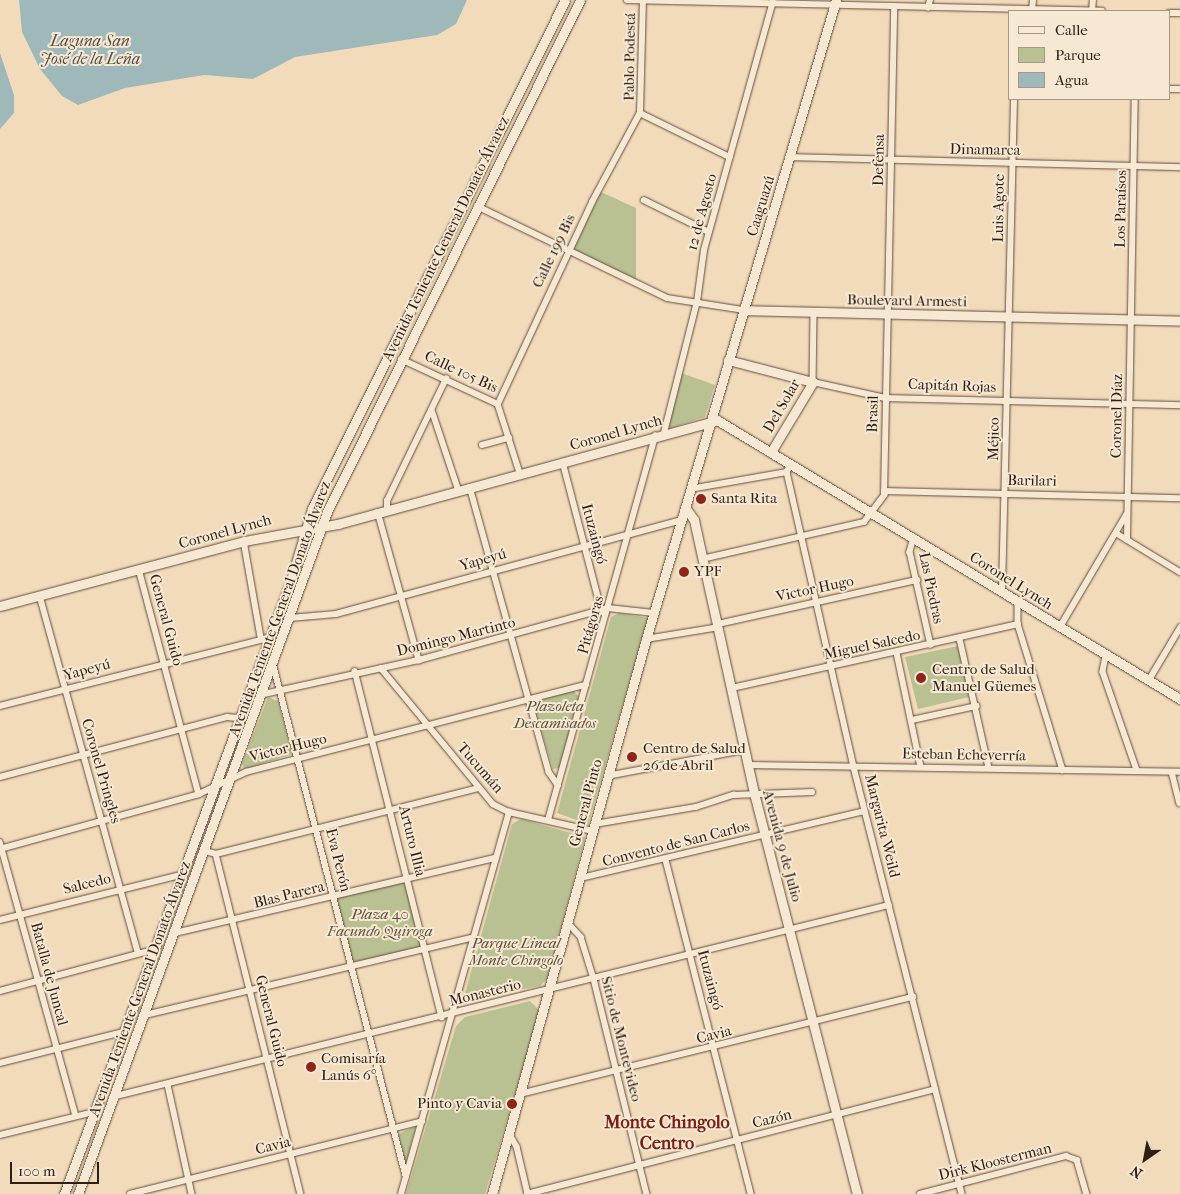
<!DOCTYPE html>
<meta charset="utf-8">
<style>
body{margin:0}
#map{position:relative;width:1180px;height:1194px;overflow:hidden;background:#f2dbbb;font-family:"IM FELL French Canon",serif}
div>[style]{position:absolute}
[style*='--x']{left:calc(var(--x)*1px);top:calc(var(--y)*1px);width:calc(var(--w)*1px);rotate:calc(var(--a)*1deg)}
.green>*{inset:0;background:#b9c091}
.water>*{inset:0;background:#9fb9ba}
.roads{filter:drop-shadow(0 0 1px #604d3e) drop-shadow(0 0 1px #604d3e)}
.street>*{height:5.5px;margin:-2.75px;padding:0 2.75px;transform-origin:2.75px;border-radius:2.75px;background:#f7e8d3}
.secondary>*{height:9px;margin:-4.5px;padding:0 4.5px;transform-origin:4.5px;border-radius:4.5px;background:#f7e8d3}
.dots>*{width:14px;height:14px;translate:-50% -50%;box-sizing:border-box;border:2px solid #f7e8d3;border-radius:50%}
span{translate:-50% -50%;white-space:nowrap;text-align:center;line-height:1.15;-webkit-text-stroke:4px #f7e8d3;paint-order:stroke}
.street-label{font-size:15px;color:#2f1e14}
.poi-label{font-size:15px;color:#2f1e14}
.left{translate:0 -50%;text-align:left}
.right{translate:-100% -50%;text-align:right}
.park-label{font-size:15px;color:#584f3a;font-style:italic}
.water-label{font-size:16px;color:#514c46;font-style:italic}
.quarter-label{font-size:18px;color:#7a1f14;font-weight:700}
.legend{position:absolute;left:1008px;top:10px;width:162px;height:90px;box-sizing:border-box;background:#f7e8d3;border:1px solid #a79787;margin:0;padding:6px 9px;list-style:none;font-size:15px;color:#2f1e14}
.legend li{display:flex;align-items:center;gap:10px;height:25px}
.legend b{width:25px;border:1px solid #a79787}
.north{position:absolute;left:1120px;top:1134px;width:50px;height:50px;-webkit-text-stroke:4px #f7e8d3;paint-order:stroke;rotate:213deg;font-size:14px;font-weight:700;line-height:20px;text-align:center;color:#2f1e14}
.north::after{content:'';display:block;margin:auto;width:18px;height:22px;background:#2f1e14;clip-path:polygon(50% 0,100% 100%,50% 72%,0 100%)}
.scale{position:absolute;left:10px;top:1162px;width:89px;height:22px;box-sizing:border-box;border:2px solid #2f1e14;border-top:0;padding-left:6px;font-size:15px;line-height:18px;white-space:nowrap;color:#2f1e14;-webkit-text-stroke:4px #f7e8d3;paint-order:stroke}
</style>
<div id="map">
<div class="green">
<div style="clip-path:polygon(601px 192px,636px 208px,636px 282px,577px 253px,574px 247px)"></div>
<div style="clip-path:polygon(681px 373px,715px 385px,705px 417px,671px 428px,668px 425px)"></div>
<div style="clip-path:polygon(619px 613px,648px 618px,588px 824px,557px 813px,611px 617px)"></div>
<div style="clip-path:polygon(958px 646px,969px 697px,918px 709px,905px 657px)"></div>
<div style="clip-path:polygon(573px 690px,580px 698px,559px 768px,553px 769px,532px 701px)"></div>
<div style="clip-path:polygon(268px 697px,278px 701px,292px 754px,245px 769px,242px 764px)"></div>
<div style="clip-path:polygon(521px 819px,585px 837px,548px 978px,540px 986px,470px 999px,464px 997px,512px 824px)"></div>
<div style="clip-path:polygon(408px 879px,426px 948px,352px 967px,334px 896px)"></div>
<div style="clip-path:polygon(530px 1001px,540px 1011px,485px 1194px,406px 1194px,456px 1026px,465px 1017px)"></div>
<div style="clip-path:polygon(416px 1126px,406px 1164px,398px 1134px)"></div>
</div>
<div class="water">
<div style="clip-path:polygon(19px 0,467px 0,456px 24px,437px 35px,295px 57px,253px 79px,204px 75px,125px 88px,78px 105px,62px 96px,40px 69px,22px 32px)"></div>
<div style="clip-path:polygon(0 53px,14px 95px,14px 113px,0 129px)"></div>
</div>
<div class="roads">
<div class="street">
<div style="--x:627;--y:0;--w:475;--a:1.3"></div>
<div style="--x:928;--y:8;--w:8;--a:-76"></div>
<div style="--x:1032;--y:10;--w:10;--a:-84"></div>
<div style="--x:1092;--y:11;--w:11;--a:-85"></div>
<div style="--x:1169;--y:13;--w:11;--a:0"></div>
<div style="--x:1169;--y:89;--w:11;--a:0"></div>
<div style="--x:640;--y:113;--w:100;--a:26.1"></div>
<div style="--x:790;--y:157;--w:390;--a:1.5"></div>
<div style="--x:644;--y:200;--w:72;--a:26.2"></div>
<div style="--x:477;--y:206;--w:211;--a:25.8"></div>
<div style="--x:667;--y:298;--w:78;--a:8.9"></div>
<div style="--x:814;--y:313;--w:69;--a:90.8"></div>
<div style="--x:813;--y:382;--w:75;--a:12.4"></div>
<div style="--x:886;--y:398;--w:294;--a:1.4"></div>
<div style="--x:401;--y:359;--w:107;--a:24.9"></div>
<div style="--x:498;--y:404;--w:72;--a:72.3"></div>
<div style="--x:498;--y:404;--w:223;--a:-65"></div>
<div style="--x:592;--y:202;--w:101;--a:-61.7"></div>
<div style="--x:640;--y:113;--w:112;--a:-88.5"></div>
<div style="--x:432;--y:410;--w:85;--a:71.6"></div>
<div style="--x:664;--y:433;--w:135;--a:-75.9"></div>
<div style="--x:697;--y:302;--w:52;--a:-82.3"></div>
<div style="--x:704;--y:250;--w:257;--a:-74.5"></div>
<div style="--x:482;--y:445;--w:28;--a:-15"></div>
<div style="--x:563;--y:462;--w:155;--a:75.4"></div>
<div style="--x:792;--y:464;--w:9;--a:122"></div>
<div style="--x:787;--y:472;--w:303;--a:77.2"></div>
<div style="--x:854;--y:767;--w:440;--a:75.8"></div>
<div style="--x:470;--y:487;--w:296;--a:74.5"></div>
<div style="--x:549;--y:772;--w:16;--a:55"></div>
<div style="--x:690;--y:489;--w:98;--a:-9.9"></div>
<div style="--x:884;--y:491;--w:296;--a:1.4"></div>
<div style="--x:387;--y:510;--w:9;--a:-90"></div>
<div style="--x:387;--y:501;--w:136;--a:-64.2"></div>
<div style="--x:378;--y:512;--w:154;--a:74.5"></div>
<div style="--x:1116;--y:533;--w:75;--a:31.4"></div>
<div style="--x:914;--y:537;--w:16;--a:105"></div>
<div style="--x:910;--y:552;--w:95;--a:77.3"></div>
<div style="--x:1127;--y:540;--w:441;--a:-89"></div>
<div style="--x:244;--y:541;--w:97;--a:80"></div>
<div style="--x:702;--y:559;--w:166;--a:-12.9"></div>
<div style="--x:864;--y:522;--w:34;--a:-53"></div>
<div style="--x:884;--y:495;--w:488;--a:-88.8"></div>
<div style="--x:139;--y:569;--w:233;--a:75.1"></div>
<div style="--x:1002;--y:591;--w:492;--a:-88.6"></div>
<div style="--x:40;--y:596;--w:369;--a:74.6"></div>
<div style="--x:1018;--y:601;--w:23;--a:90"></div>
<div style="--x:1018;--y:624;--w:153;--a:72.9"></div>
<div style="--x:290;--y:618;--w:46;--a:-5"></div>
<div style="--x:336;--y:614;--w:358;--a:-15.2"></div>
<div style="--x:718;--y:624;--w:204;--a:-12.5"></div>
<div style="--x:1060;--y:627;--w:130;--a:-59.5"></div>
<div style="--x:646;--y:639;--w:74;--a:-9.3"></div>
<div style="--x:960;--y:639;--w:132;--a:77.3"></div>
<div style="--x:897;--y:653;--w:116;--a:78.1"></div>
<div style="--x:1106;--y:656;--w:16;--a:101"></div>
<div style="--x:1103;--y:672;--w:104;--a:70.9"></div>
<div style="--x:274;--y:667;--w:526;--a:75.46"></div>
<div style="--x:381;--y:668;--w:176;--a:50.5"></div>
<div style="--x:493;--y:804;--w:18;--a:27"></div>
<div style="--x:509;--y:812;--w:86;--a:12.7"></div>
<div style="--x:355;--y:671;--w:357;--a:75.9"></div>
<div style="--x:1149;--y:680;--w:61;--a:-59.2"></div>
<div style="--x:732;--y:688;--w:293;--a:-12.6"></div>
<div style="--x:264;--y:694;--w:159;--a:-12.4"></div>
<div style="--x:419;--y:660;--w:196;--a:-15.4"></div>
<div style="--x:608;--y:608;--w:46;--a:6.2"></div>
<div style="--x:0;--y:706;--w:277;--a:-14.2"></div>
<div style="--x:912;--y:720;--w:66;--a:-12.3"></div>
<div style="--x:748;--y:765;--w:432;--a:0.9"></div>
<div style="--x:1172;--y:772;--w:32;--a:76"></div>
<div style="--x:607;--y:776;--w:140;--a:-10.7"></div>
<div style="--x:0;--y:777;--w:235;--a:-14.8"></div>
<div style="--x:227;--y:717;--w:11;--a:5"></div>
<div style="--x:548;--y:820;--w:399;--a:-74.4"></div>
<div style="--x:595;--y:824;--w:102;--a:-9.6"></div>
<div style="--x:696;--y:807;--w:40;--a:-18"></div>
<div style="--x:734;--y:795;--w:78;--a:-2.2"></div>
<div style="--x:0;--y:842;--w:281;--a:74.5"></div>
<div style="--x:0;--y:849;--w:206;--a:-15.4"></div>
<div style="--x:199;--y:794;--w:52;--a:-25.1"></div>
<div style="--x:246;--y:772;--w:351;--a:-14.4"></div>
<div style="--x:205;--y:851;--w:11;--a:15"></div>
<div style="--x:216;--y:854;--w:270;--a:-14.1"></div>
<div style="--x:216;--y:854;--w:350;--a:76"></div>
<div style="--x:666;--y:860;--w:345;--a:75.7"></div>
<div style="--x:581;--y:878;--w:291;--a:-13.3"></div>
<div style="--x:0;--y:920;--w:186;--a:-14"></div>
<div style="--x:569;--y:924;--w:18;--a:47"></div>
<div style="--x:581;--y:937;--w:44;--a:72.8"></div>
<div style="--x:594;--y:979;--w:221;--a:76.2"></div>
<div style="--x:175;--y:933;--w:329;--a:-13.2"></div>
<div style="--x:0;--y:991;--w:158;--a:-15"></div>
<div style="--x:145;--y:1015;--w:338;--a:-13.3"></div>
<div style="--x:0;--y:1063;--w:127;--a:-14.1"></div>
<div style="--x:168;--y:1085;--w:112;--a:77.6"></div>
<div style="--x:520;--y:1094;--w:405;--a:-13.9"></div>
<div style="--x:116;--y:1096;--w:796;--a:-13.88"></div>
<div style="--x:509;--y:1133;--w:16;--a:60"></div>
<div style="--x:517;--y:1147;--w:48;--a:76.8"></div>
<div style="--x:0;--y:1135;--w:97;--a:-13.7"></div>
<div style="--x:130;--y:1194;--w:301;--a:-14"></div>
<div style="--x:401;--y:1194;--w:397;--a:-74.2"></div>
<div style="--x:527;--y:1194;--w:421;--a:-14.4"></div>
<div style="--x:920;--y:1194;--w:151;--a:-14.6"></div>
<div style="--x:1066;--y:1156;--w:12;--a:20"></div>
<div style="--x:1077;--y:1160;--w:35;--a:74"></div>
</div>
<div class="secondary">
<div style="--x:744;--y:310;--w:436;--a:1.4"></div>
<div style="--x:728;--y:360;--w:88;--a:14.5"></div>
<div style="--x:813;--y:382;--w:82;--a:121"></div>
<div style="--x:685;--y:507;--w:16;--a:55"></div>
<div style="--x:694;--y:520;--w:280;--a:77.6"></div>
<div style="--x:754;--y:793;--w:414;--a:75.6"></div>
<div style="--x:0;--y:606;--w:253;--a:-14.9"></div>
<div style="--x:244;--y:541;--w:96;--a:-10.3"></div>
<div style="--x:338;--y:524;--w:393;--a:-15.3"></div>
<div style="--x:717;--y:420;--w:541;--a:31.07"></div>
<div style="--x:64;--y:1194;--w:651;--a:-69.7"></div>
<div style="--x:290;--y:583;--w:77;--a:-73.4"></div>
<div style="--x:312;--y:509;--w:568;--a:-63.57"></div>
<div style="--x:78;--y:1194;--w:726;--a:-69.94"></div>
<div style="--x:327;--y:512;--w:571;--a:-63.7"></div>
<div style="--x:492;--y:1194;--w:576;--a:-74.49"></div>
<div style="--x:646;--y:639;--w:667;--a:-73.44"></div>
</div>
</div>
<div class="dots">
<div style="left:701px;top:499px;background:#8f2418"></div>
<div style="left:684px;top:572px;background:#8f2418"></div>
<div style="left:921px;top:678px;background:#8f2418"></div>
<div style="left:632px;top:757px;background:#8f2418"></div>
<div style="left:311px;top:1067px;background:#8f2418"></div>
<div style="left:512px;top:1104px;background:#8f2418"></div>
</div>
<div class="street-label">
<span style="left:630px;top:57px;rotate:-89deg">Pablo Podestá</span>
<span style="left:985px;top:150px;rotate:1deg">Dinamarca</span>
<span style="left:879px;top:160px;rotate:-89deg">Defensa</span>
<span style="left:761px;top:206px;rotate:-73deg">Caaguazú</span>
<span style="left:999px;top:208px;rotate:-89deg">Luis Agote</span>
<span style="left:1121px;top:209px;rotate:-89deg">Los Paraísos</span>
<span style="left:702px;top:212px;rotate:-75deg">12 de Agosto</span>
<span style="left:446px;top:239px;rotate:-64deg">Avenida Teniente General Donato Álvarez</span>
<span style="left:554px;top:251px;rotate:-64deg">Calle 199 Bis</span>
<span style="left:907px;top:301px;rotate:1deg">Boulevard Armesti</span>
<span style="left:461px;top:372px;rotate:25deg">Calle 105 Bis</span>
<span style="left:952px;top:386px;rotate:2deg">Capitán Rojas</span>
<span style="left:782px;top:406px;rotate:-60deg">Del Solar</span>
<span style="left:873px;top:414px;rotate:-89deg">Brasil</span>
<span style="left:1117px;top:416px;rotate:-89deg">Coronel Díaz</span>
<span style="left:616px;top:433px;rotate:-16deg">Coronel Lynch</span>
<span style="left:994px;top:439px;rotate:-89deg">Méjico</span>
<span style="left:1032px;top:481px;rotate:1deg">Barilari</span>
<span style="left:225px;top:532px;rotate:-15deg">Coronel Lynch</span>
<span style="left:594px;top:534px;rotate:75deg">Ituzaingó</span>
<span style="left:483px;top:560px;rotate:-16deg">Yapeyú</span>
<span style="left:1011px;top:581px;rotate:32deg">Coronel Lynch</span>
<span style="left:931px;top:588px;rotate:78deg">Las Piedras</span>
<span style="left:815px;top:589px;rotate:-12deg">Victor Hugo</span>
<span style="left:280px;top:609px;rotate:-70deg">Avenida Teniente General Donato Álvarez</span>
<span style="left:166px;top:620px;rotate:75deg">General Guido</span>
<span style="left:591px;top:625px;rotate:-74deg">Pitágoras</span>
<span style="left:456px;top:637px;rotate:-14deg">Domingo Martinto</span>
<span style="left:872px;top:645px;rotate:-12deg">Miguel Salcedo</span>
<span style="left:87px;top:670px;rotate:-15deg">Yapeyú</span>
<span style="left:288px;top:748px;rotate:-14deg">Victor Hugo</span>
<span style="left:964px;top:755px;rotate:1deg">Esteban Echeverría</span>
<span style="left:480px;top:768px;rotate:49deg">Tucumán</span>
<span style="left:101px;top:771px;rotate:74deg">Coronel Pringles</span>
<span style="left:586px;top:803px;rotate:-75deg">General Pinto</span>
<span style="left:882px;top:826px;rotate:76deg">Margarita Weild</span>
<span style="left:412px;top:841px;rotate:76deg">Arturo Illia</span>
<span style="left:676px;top:844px;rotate:-14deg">Convento de San Carlos</span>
<span style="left:782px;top:846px;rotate:75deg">Avenida 9 de Julio</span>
<span style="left:338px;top:860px;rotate:76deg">Eva Perón</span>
<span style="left:87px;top:884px;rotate:-14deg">Salcedo</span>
<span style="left:289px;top:895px;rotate:-14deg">Blas Parera</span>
<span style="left:49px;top:974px;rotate:75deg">Batalla de Juncal</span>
<span style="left:710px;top:980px;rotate:75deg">Ituzaingó</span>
<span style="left:140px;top:989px;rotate:-70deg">Avenida Teniente General Donato Álvarez</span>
<span style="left:485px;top:993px;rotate:-14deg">Monasterio</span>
<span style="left:271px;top:1021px;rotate:76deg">General Guido</span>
<span style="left:714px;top:1035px;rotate:-14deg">Cavia</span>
<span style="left:621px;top:1039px;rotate:76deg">Sitio de Montevideo</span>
<span style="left:772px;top:1119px;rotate:-14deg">Cazón</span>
<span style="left:273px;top:1146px;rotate:-14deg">Cavia</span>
<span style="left:995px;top:1162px;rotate:-14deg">Dirk Kloosterman</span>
</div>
<div class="poi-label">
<span class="left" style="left:711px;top:499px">Santa Rita</span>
<span class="left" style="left:694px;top:572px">YPF</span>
<span class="left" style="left:932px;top:678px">Centro de Salud<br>Manuel Güemes</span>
<span class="left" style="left:643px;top:757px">Centro de Salud<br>26 de Abril</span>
<span class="left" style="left:321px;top:1067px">Comisaría<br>Lanús 6°</span>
<span class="right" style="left:502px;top:1104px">Pinto y Cavia</span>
</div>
<div class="park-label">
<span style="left:555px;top:715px">Plazoleta<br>Descamisados</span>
<span style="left:380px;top:923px">Plaza 40<br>Facundo Quiroga</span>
<span style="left:516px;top:952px">Parque Lineal<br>Monte Chingolo</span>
</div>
<div class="water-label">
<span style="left:90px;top:50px">Laguna San<br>José de la Leña</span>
</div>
<div class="quarter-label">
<span style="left:667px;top:1134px">Monte Chingolo<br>Centro</span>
</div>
<ul class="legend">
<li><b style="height:6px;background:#f7e8d3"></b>Calle</li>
<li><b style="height:14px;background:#b9c091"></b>Parque</li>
<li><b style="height:14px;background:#9fb9ba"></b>Agua</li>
</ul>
<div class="north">N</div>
<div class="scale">100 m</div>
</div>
